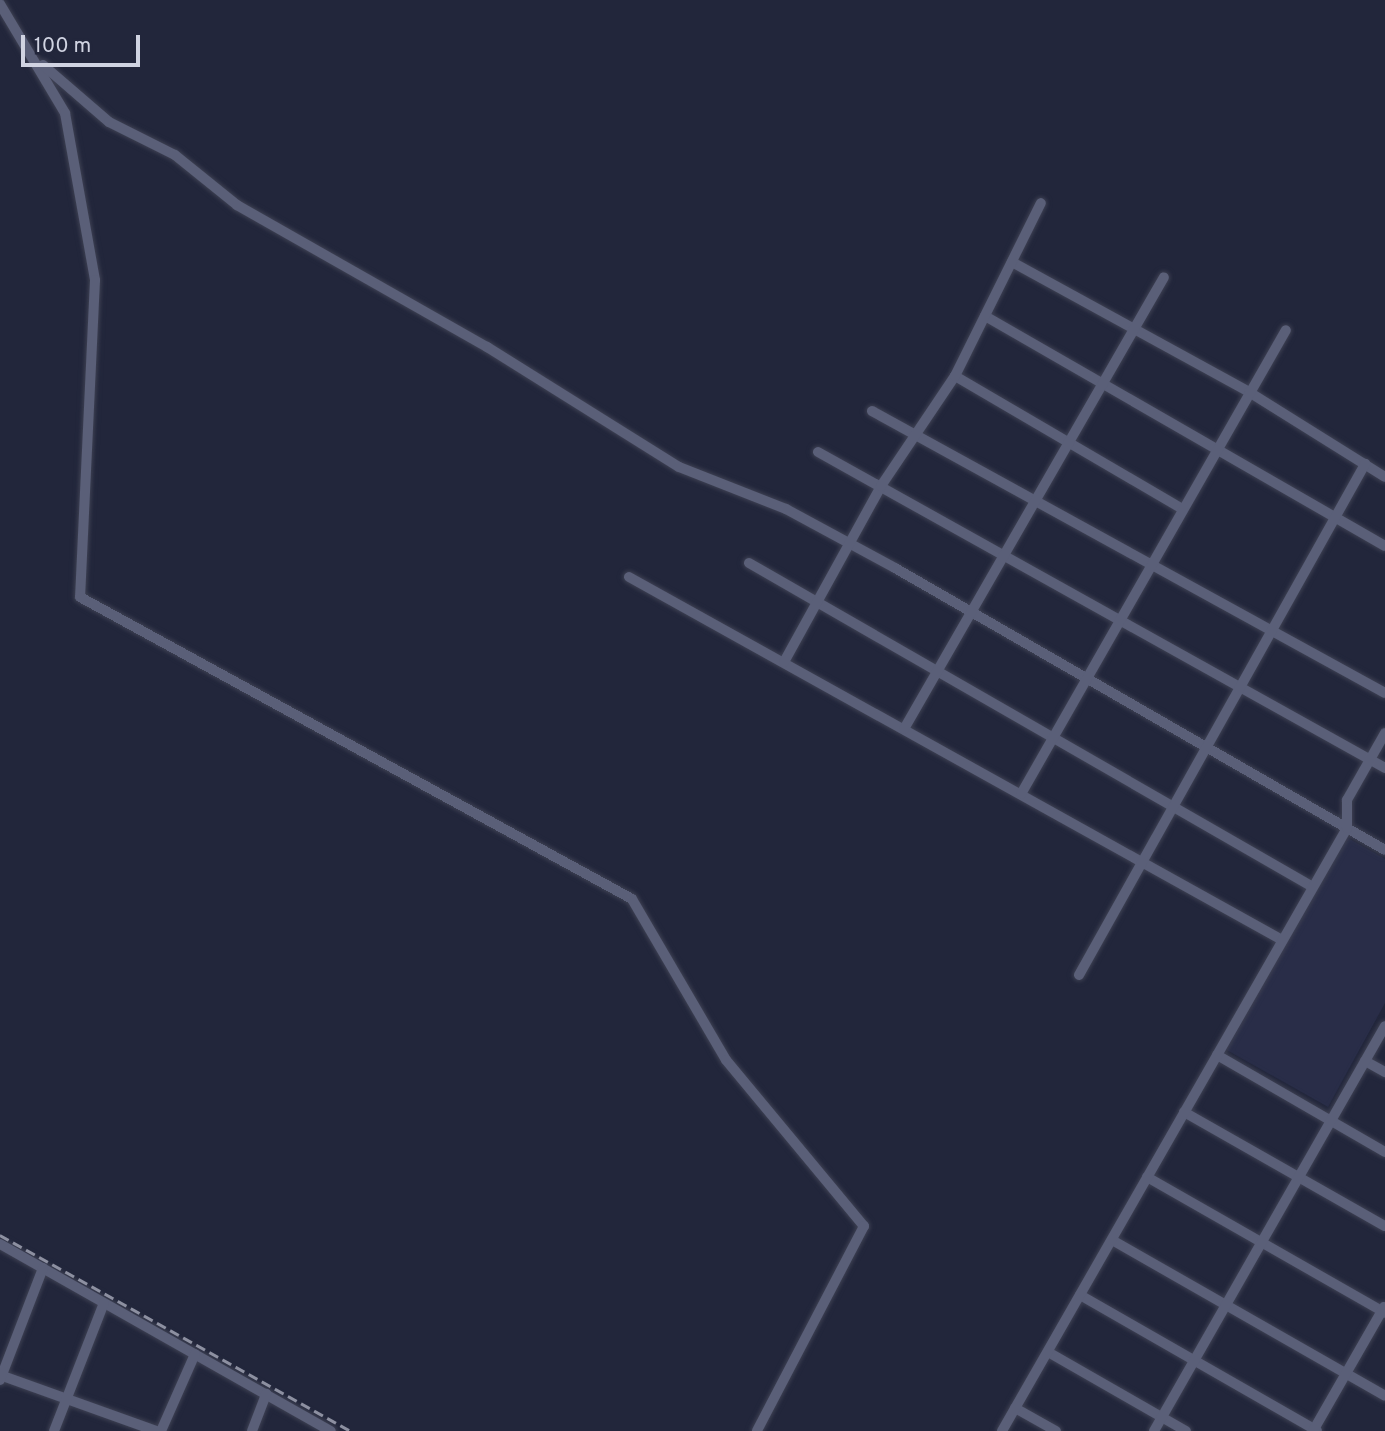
<!DOCTYPE html>
<style>
body{margin:0}
#map{position:relative;width:1385px;height:1431px;overflow:hidden;background:#22263b;font-family:Overpass,sans-serif}
div>[style]{position:absolute}
[style*='--x']{left:calc(var(--x)*1px);top:calc(var(--y)*1px);width:calc(var(--w)*1px);rotate:calc(var(--a)*1deg)}
.built>*{inset:0;background:#292d48}
.roads{filter:drop-shadow(0 0 2px #3e4153) drop-shadow(0 0 2px #3e4153)}
.minor>*{height:10px;margin:-5px;padding:0 5px;transform-origin:5px;border-radius:5px;background:#5a5f78}
.rail>*{height:2.5px;margin-top:-1.25px;transform-origin:0;background:repeating-linear-gradient(90deg,#8d90a1 0 10px,transparent 0 15px)}
span{translate:-50% -50%;white-space:nowrap;text-align:center;line-height:1.15;-webkit-text-stroke:5px #22263b;paint-order:stroke}
.scale{position:absolute;left:21px;top:35px;width:119px;height:32px;box-sizing:border-box;border:4px solid #d0d3e1;border-top:0;padding-left:9px;font-size:21px;line-height:24px;white-space:nowrap;color:#d0d3e1;-webkit-text-stroke:5px #22263b;paint-order:stroke}
</style>
<div id="map">
<div class="built">
<div style="clip-path:polygon(1346px 837px,1385px 859px,1385px 1003px,1328px 1107px,1225px 1049px)"></div>
</div>
<div class="roads">
<div class="minor">
<div style="--x:0;--y:4;--w:127;--a:59.2"></div>
<div style="--x:65;--y:113;--w:170;--a:79.8"></div>
<div style="--x:95;--y:280;--w:317;--a:92.7"></div>
<div style="--x:80;--y:597;--w:629;--a:28.68"></div>
<div style="--x:632;--y:899;--w:186;--a:59.7"></div>
<div style="--x:726;--y:1060;--w:216;--a:50.3"></div>
<div style="--x:864;--y:1226;--w:231;--a:117.6"></div>
<div style="--x:43;--y:65;--w:87;--a:40.8"></div>
<div style="--x:109;--y:122;--w:74;--a:26.6"></div>
<div style="--x:175;--y:155;--w:80;--a:38.9"></div>
<div style="--x:237;--y:205;--w:288;--a:29.6"></div>
<div style="--x:487;--y:347;--w:226;--a:32"></div>
<div style="--x:679;--y:467;--w:115;--a:21.4"></div>
<div style="--x:786;--y:509;--w:124;--a:28.4"></div>
<div style="--x:895;--y:568;--w:565;--a:29.92"></div>
<div style="--x:1012;--y:262;--w:270;--a:28.7"></div>
<div style="--x:1249;--y:392;--w:160;--a:32"></div>
<div style="--x:985;--y:316;--w:461;--a:29.9"></div>
<div style="--x:955;--y:376;--w:264;--a:30.3"></div>
<div style="--x:872;--y:411;--w:585;--a:28.8"></div>
<div style="--x:818;--y:452;--w:649;--a:29.13"></div>
<div style="--x:749;--y:563;--w:650;--a:29.88"></div>
<div style="--x:629;--y:577;--w:747;--a:29.07"></div>
<div style="--x:784;--y:662;--w:201;--a:-61.1"></div>
<div style="--x:881;--y:486;--w:133;--a:-56.1"></div>
<div style="--x:955;--y:376;--w:193;--a:-63.6"></div>
<div style="--x:904;--y:729;--w:521;--a:-60.09"></div>
<div style="--x:1021;--y:794;--w:534;--a:-60.27"></div>
<div style="--x:1079;--y:975;--w:586;--a:-60.76"></div>
<div style="--x:1217;--y:1055;--w:194;--a:30"></div>
<div style="--x:1365;--y:1061;--w:23;--a:29"></div>
<div style="--x:1184;--y:1112;--w:231;--a:29.6"></div>
<div style="--x:1147;--y:1177;--w:274;--a:29.7"></div>
<div style="--x:1112;--y:1240;--w:314;--a:29.7"></div>
<div style="--x:0;--y:1244;--w:380;--a:29.5"></div>
<div style="--x:1080;--y:1295;--w:273;--a:29.8"></div>
<div style="--x:1048;--y:1352;--w:159;--a:29.8"></div>
<div style="--x:0;--y:1375;--w:166;--a:19.7"></div>
<div style="--x:0;--y:1380;--w:120;--a:-69"></div>
<div style="--x:1015;--y:1408;--w:47;--a:29.3"></div>
<div style="--x:54;--y:1431;--w:137;--a:-68.7"></div>
<div style="--x:161;--y:1431;--w:84;--a:-66.2"></div>
<div style="--x:252;--y:1431;--w:40;--a:-69"></div>
<div style="--x:1002;--y:1431;--w:695;--a:-60.22"></div>
<div style="--x:1347;--y:828;--w:28;--a:-90"></div>
<div style="--x:1347;--y:800;--w:77;--a:-60.4"></div>
<div style="--x:1154;--y:1431;--w:466;--a:-60.3"></div>
<div style="--x:1313;--y:1431;--w:143;--a:-60.2"></div>
</div>
</div>
<div class="rail">
<div style="--x:0;--y:1235;--w:402;--a:29.2"></div>
</div>
<div class="scale">100 m</div>
</div>
